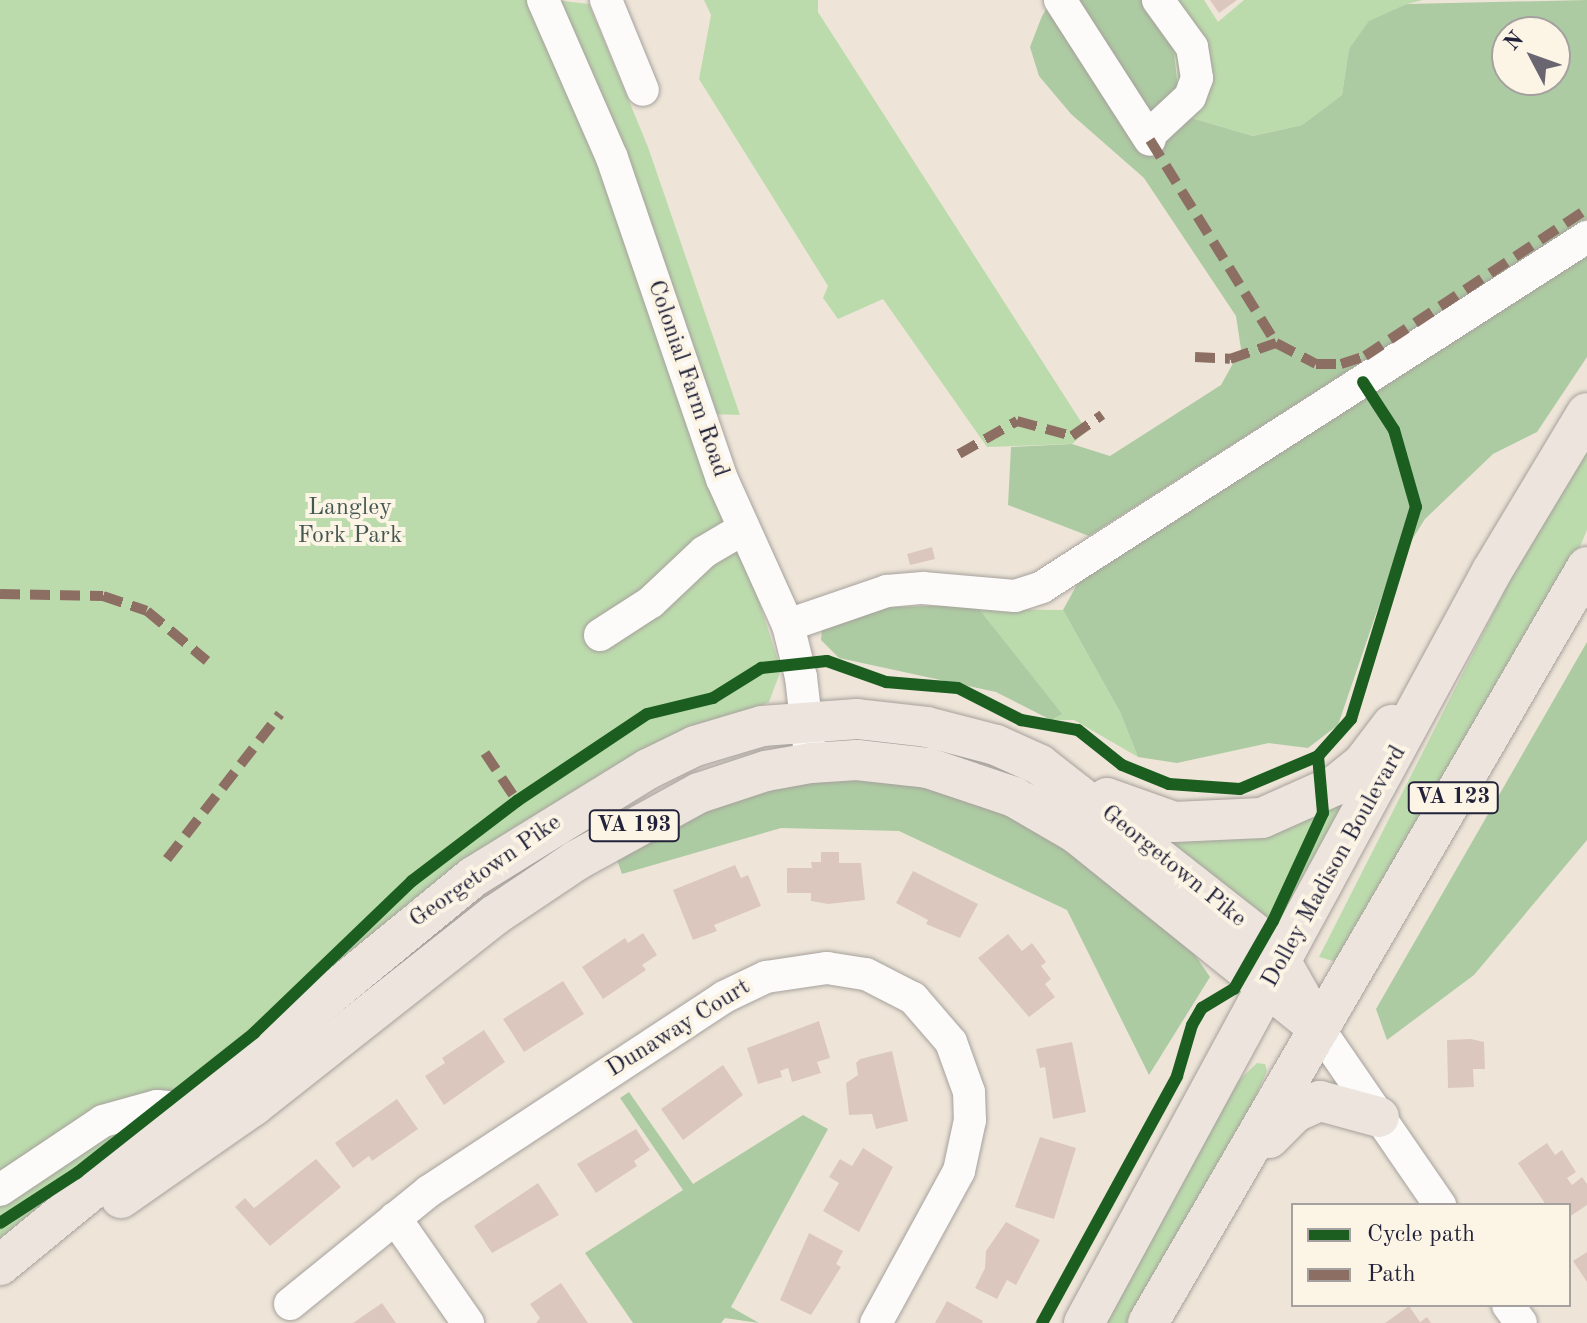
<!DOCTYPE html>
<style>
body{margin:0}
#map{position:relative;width:1587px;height:1323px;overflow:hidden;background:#eee5d8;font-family:"Old Standard TT",serif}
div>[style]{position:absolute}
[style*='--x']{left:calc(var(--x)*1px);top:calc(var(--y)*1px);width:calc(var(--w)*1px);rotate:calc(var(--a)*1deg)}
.green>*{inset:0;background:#bcdbad}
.forest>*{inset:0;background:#adcba2}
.building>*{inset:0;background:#dcc7bf}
.roads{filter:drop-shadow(0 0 2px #a6a19d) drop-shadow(0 0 2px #a6a19d)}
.minor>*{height:32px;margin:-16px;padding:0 16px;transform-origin:16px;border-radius:16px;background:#fcfbf9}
.major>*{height:40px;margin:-20px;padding:0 20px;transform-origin:20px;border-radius:20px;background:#ede5dd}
.quiet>*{height:10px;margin-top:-5px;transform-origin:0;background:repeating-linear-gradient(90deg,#8d6e63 0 20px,transparent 0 30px)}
.cycleway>*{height:12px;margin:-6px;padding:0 6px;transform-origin:6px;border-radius:6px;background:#1b5e20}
span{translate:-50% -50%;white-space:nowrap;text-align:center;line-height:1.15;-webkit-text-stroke:8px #fcf5e5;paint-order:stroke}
.shield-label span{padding:2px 6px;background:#fcf5e5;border:2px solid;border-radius:6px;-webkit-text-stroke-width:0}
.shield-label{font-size:22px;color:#22223b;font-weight:700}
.street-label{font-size:24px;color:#22223b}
.park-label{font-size:24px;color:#445752}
.legend{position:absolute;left:1291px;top:1203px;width:280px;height:104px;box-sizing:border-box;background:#fcf5e5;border:2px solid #a5a1a1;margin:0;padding:10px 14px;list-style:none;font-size:24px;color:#22223b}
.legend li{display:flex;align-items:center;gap:16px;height:40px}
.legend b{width:40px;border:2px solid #a5a1a1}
.north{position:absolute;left:1491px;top:16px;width:80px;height:80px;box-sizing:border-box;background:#fcf5e5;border:2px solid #a5a1a1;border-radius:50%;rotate:311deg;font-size:22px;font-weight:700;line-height:32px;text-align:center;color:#22223b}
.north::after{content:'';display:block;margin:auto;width:28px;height:36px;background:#696672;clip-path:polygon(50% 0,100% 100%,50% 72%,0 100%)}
</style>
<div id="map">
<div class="green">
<div style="clip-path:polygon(0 0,530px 0,593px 144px,676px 395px,749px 570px,781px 670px,769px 702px,645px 760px,0 1247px)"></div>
<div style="clip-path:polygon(554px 0,589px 4px,648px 147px,740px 415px,709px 414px)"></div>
<div style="clip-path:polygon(704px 0,818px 0,818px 12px,1087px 431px,1072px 444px,987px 447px,883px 299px,838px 319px,823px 298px,828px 286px,699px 79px,711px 15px)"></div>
<div style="clip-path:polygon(1155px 0,1204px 0,1218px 22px,1244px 0,1423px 0,1407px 4px,1349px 49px,1342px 95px,1302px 125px,1253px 136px,1181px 115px,1176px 60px)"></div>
<div style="clip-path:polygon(1587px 446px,1587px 530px,1566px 580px,1341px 956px,1333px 961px,1319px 957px,1540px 521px)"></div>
<div style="clip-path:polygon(979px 609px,1063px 610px,1120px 712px,1138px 757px,1074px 720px,1051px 720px,1061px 714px)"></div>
<div style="clip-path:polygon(1357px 788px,1279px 946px,1115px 811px,1157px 828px)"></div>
<div style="clip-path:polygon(1257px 1063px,1265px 1064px,1267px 1071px,1250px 1109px,1128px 1323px,1100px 1323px,1233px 1086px)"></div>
</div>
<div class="forest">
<div style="clip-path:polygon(evenodd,1072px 0,1155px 0,1172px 35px,1181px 115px,1253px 136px,1302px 125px,1342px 95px,1349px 49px,1369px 21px,1407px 4px,1587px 0,1587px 219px,1089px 536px,1008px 505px,1011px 447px,1072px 444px,1110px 456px,1221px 385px,1241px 349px,1236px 316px,1144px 178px,1071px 114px,1039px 76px,1030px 47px,1042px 16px,1049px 5px,1072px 0,1507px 32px,1555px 32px,1555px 80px,1507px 80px,1507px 32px)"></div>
<div style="clip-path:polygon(1587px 244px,1587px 357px,1537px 432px,1493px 454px,1425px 519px,1389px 576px,1338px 725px,1308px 748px,1269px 743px,1177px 763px,1138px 757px,1120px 712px,1063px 610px,1080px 579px)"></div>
<div style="clip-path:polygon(955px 605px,979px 609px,1062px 714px,1051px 720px,996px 692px,839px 658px,821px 640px,822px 629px,867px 608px)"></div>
<div style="clip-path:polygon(1587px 642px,1587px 840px,1474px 975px,1387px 1040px,1376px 1009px)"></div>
<div style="clip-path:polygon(786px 776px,935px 780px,1057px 840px,1195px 955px,1210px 977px,1149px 1075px,1067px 910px,899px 831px,781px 828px,622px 874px,615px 854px,631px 840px)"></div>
<div style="clip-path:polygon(629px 1092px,693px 1184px,803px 1115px,828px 1129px,731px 1307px,759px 1323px,725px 1318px,721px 1323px,633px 1323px,585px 1253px,683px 1190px,620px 1098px)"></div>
</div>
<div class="building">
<div style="clip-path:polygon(1210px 0,1237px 0,1219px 13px)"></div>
<div style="clip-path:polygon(932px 547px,935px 559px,910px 565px,907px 554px)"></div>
<div style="clip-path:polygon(821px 852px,839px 852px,839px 863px,861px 863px,865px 900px,828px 904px,811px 901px,811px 893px,787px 893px,787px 868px,812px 868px,811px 862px,821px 862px)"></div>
<div style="clip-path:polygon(735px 865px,741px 878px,748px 875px,761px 906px,714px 925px,717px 931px,693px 940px,673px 890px)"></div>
<div style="clip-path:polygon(913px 871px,978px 904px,960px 938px,926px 924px,928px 920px,896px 903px)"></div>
<div style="clip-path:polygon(643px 933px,657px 955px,642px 965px,646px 970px,603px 999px,582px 967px,625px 938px,628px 943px)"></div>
<div style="clip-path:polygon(1008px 934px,1022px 951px,1032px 943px,1046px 962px,1041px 966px,1051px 979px,1045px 984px,1055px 997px,1029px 1017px,978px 958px)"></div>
<div style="clip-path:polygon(563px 981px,584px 1014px,524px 1052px,503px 1019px)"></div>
<div style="clip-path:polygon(819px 1021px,830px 1058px,817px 1062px,821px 1073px,792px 1082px,788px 1068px,780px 1071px,782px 1077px,758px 1084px,747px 1048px)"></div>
<div style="clip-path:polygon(484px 1030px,505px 1062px,444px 1105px,425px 1076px,445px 1063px,442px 1058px)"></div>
<div style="clip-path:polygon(1471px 1039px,1484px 1042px,1485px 1069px,1473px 1069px,1474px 1087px,1448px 1088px,1447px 1040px)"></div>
<div style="clip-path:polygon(1072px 1042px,1086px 1112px,1053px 1119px,1045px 1067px,1040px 1068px,1036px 1049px)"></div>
<div style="clip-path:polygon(892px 1051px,908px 1121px,876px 1129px,872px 1114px,849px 1115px,846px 1083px,858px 1075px,856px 1063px,860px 1059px)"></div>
<div style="clip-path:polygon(723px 1065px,743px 1095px,683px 1140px,661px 1109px)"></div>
<div style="clip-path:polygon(397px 1099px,418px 1129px,372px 1161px,369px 1156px,353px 1168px,335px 1143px)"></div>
<div style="clip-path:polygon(636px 1129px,650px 1150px,634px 1161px,637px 1166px,596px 1193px,577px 1164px)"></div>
<div style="clip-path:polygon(1040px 1137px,1076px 1148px,1054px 1219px,1015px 1207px)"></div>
<div style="clip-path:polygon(1547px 1143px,1555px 1155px,1562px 1150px,1576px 1172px,1567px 1178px,1572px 1185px,1582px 1177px,1587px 1184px,1587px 1205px,1569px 1217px,1569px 1205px,1546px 1205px,1518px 1163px)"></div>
<div style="clip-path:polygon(863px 1148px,893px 1167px,859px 1232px,823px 1211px,839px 1183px,829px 1177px,840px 1159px,852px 1166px)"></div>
<div style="clip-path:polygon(316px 1159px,341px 1187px,270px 1246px,235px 1207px,245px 1198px,254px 1208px)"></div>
<div style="clip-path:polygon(538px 1183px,559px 1215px,492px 1253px,474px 1226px)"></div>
<div style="clip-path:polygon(1006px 1222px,1040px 1240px,1016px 1285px,1007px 1280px,997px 1299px,975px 1288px,985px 1268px,986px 1251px)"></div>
<div style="clip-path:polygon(809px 1233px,843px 1251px,836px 1264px,841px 1267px,811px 1315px,780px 1300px)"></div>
<div style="clip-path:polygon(1587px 1252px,1587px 1282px,1573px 1261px)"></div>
<div style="clip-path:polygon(561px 1283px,588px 1323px,536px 1323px,540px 1318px,530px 1304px)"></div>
<div style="clip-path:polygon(947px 1301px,983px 1321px,982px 1323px,935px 1323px)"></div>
<div style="clip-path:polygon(382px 1303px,396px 1323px,353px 1323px)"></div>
<div style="clip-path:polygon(1409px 1306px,1420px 1322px,1427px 1317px,1431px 1323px,1385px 1323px)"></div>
</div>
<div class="roads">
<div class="minor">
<div style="--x:543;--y:0;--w:172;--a:66.4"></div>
<div style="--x:612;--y:158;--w:339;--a:71.1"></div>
<div style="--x:722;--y:479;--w:160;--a:65.7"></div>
<div style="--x:788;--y:625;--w:54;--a:76"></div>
<div style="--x:801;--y:677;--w:87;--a:83.4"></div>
<div style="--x:606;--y:0;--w:97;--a:67.7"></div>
<div style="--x:1060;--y:0;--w:166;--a:57.3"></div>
<div style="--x:1148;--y:136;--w:57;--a:-42.9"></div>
<div style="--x:1190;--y:97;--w:20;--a:-70"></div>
<div style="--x:1197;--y:78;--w:31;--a:-99"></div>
<div style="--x:1192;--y:47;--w:58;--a:-125.9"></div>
<div style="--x:788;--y:625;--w:105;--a:-19"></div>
<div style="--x:887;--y:591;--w:36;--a:-5"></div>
<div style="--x:923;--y:588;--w:92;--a:5"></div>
<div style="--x:1015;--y:596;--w:28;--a:-18"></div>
<div style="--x:1042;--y:587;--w:648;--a:-32.71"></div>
<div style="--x:600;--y:635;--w:61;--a:-32.9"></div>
<div style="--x:651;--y:602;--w:73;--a:-43.3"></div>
<div style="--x:704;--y:552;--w:45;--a:-30.5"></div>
<div style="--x:1319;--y:1029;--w:214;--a:55.5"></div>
<div style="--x:0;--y:1190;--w:124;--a:-33.8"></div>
<div style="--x:103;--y:1121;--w:56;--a:-15.5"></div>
<div style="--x:157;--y:1106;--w:36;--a:5"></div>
<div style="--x:395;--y:1218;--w:128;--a:55.2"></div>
<div style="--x:290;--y:1304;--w:179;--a:-39.1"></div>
<div style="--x:429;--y:1191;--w:353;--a:-33.3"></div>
<div style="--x:724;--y:997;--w:47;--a:-25.5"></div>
<div style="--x:766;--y:977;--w:62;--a:-8.4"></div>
<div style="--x:827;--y:968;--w:39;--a:9"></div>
<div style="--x:866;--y:974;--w:53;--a:27.1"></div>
<div style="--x:913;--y:998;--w:58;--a:49.2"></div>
<div style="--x:951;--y:1042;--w:53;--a:70.2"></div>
<div style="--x:969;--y:1092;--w:28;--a:88"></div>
<div style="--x:970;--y:1120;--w:52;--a:102.2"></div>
<div style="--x:959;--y:1171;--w:173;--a:118.6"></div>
<div style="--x:1508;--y:1305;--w:22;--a:54"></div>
</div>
<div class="major">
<div style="--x:1107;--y:798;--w:71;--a:19.7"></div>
<div style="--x:1174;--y:822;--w:88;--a:-2.6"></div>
<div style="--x:1262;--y:818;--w:81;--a:-24"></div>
<div style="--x:1336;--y:785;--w:35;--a:-39"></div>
<div style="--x:1363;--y:763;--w:48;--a:-52.7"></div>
<div style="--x:1269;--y:1138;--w:37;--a:-45"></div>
<div style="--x:1295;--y:1112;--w:27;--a:-24"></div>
<div style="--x:1320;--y:1101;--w:61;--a:15.2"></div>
<div style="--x:121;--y:1198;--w:161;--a:-34.9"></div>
<div style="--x:253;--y:1106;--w:308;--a:-38.3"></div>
<div style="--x:495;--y:915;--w:99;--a:-33.9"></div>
<div style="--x:577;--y:860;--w:139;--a:-28.8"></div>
<div style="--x:699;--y:793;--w:71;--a:-18.2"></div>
<div style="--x:766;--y:771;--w:46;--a:-10.1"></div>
<div style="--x:811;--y:763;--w:46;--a:-3.7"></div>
<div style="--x:857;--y:760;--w:71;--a:6.4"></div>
<div style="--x:928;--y:768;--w:91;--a:18.6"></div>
<div style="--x:1014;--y:797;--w:72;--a:30.1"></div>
<div style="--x:1076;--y:833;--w:297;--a:38.8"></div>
<div style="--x:0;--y:1265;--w:612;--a:-39.36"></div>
<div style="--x:473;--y:877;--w:206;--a:-31.7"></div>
<div style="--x:648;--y:769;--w:52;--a:-26.1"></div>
<div style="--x:695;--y:746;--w:70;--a:-16.6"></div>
<div style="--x:762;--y:726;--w:95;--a:-4.2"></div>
<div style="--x:857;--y:719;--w:70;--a:6.5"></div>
<div style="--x:927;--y:727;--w:71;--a:14.6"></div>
<div style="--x:996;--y:745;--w:48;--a:24.4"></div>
<div style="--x:1040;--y:765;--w:296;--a:38.1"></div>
<div style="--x:1273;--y:948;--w:93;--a:60.4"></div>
<div style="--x:1084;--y:1323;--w:856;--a:-61.52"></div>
<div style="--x:1492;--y:571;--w:184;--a:-59"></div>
<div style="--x:1148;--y:1323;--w:874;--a:-59.86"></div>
</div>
</div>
<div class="quiet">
<div style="--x:1150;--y:140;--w:239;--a:58.2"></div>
<div style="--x:1276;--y:343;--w:45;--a:27.7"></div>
<div style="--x:1316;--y:364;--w:25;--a:0"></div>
<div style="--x:1341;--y:364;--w:25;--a:-18"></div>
<div style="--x:1365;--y:356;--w:266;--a:-33.5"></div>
<div style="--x:1195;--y:357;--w:35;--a:3"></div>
<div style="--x:1230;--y:359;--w:49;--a:-19.2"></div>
<div style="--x:959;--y:454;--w:67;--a:-29.6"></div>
<div style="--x:1017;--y:421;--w:57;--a:15.3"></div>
<div style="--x:1072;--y:436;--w:37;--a:-35"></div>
<div style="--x:0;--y:594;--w:103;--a:1.1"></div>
<div style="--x:103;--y:596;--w:46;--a:18.8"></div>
<div style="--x:147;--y:611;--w:78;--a:39.8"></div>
<div style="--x:485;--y:753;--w:58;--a:56.3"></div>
<div style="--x:167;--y:859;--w:184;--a:-52.1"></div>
</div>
<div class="cycleway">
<div style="--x:0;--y:1223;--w:92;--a:-33"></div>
<div style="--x:77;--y:1173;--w:226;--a:-38.3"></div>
<div style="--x:254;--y:1033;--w:219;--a:-43.9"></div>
<div style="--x:412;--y:881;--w:132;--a:-37.3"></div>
<div style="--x:517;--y:801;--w:156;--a:-33.8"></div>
<div style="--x:647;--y:714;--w:68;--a:-13.6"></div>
<div style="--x:713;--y:698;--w:57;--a:-32"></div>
<div style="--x:761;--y:668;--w:66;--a:-6.1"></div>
<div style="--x:827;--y:661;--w:63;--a:19.6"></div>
<div style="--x:886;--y:682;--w:72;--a:4.8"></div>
<div style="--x:958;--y:688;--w:71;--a:26.9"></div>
<div style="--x:1021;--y:720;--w:58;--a:10"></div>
<div style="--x:1078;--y:730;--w:56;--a:38.5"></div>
<div style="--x:1122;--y:765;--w:51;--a:22"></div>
<div style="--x:1169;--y:784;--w:71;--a:4"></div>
<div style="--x:1240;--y:789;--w:85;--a:-22.9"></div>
<div style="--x:1042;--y:1323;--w:281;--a:-61.3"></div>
<div style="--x:1177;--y:1076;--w:53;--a:-73.6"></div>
<div style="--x:1192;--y:1025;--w:20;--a:-60"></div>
<div style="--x:1202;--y:1008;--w:37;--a:-31"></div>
<div style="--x:1234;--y:989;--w:78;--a:-60.2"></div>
<div style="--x:1273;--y:921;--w:119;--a:-65.2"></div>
<div style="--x:1323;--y:813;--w:57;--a:-95"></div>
<div style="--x:1318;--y:756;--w:50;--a:-48.3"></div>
<div style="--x:1351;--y:719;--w:222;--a:-73"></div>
<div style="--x:1416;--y:507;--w:80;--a:-105.9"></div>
<div style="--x:1394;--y:430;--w:57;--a:-122.9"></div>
</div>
<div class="shield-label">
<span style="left:1453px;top:798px">VA 123</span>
<span style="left:634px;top:826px">VA 193</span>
</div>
<div class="street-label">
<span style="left:687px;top:379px;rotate:71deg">Colonial Farm Road</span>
<span style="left:1173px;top:867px;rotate:39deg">Georgetown Pike</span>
<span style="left:1335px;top:867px;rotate:-61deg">Dolley Madison Boulevard</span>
<span style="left:486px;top:872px;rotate:-35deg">Georgetown Pike</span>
<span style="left:679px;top:1029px;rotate:-32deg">Dunaway Court</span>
</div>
<div class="park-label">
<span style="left:350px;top:523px">Langley<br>Fork Park</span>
</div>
<ul class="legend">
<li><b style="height:10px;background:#1b5e20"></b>Cycle path</li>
<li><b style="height:10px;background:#8d6e63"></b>Path</li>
</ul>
<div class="north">N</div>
</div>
